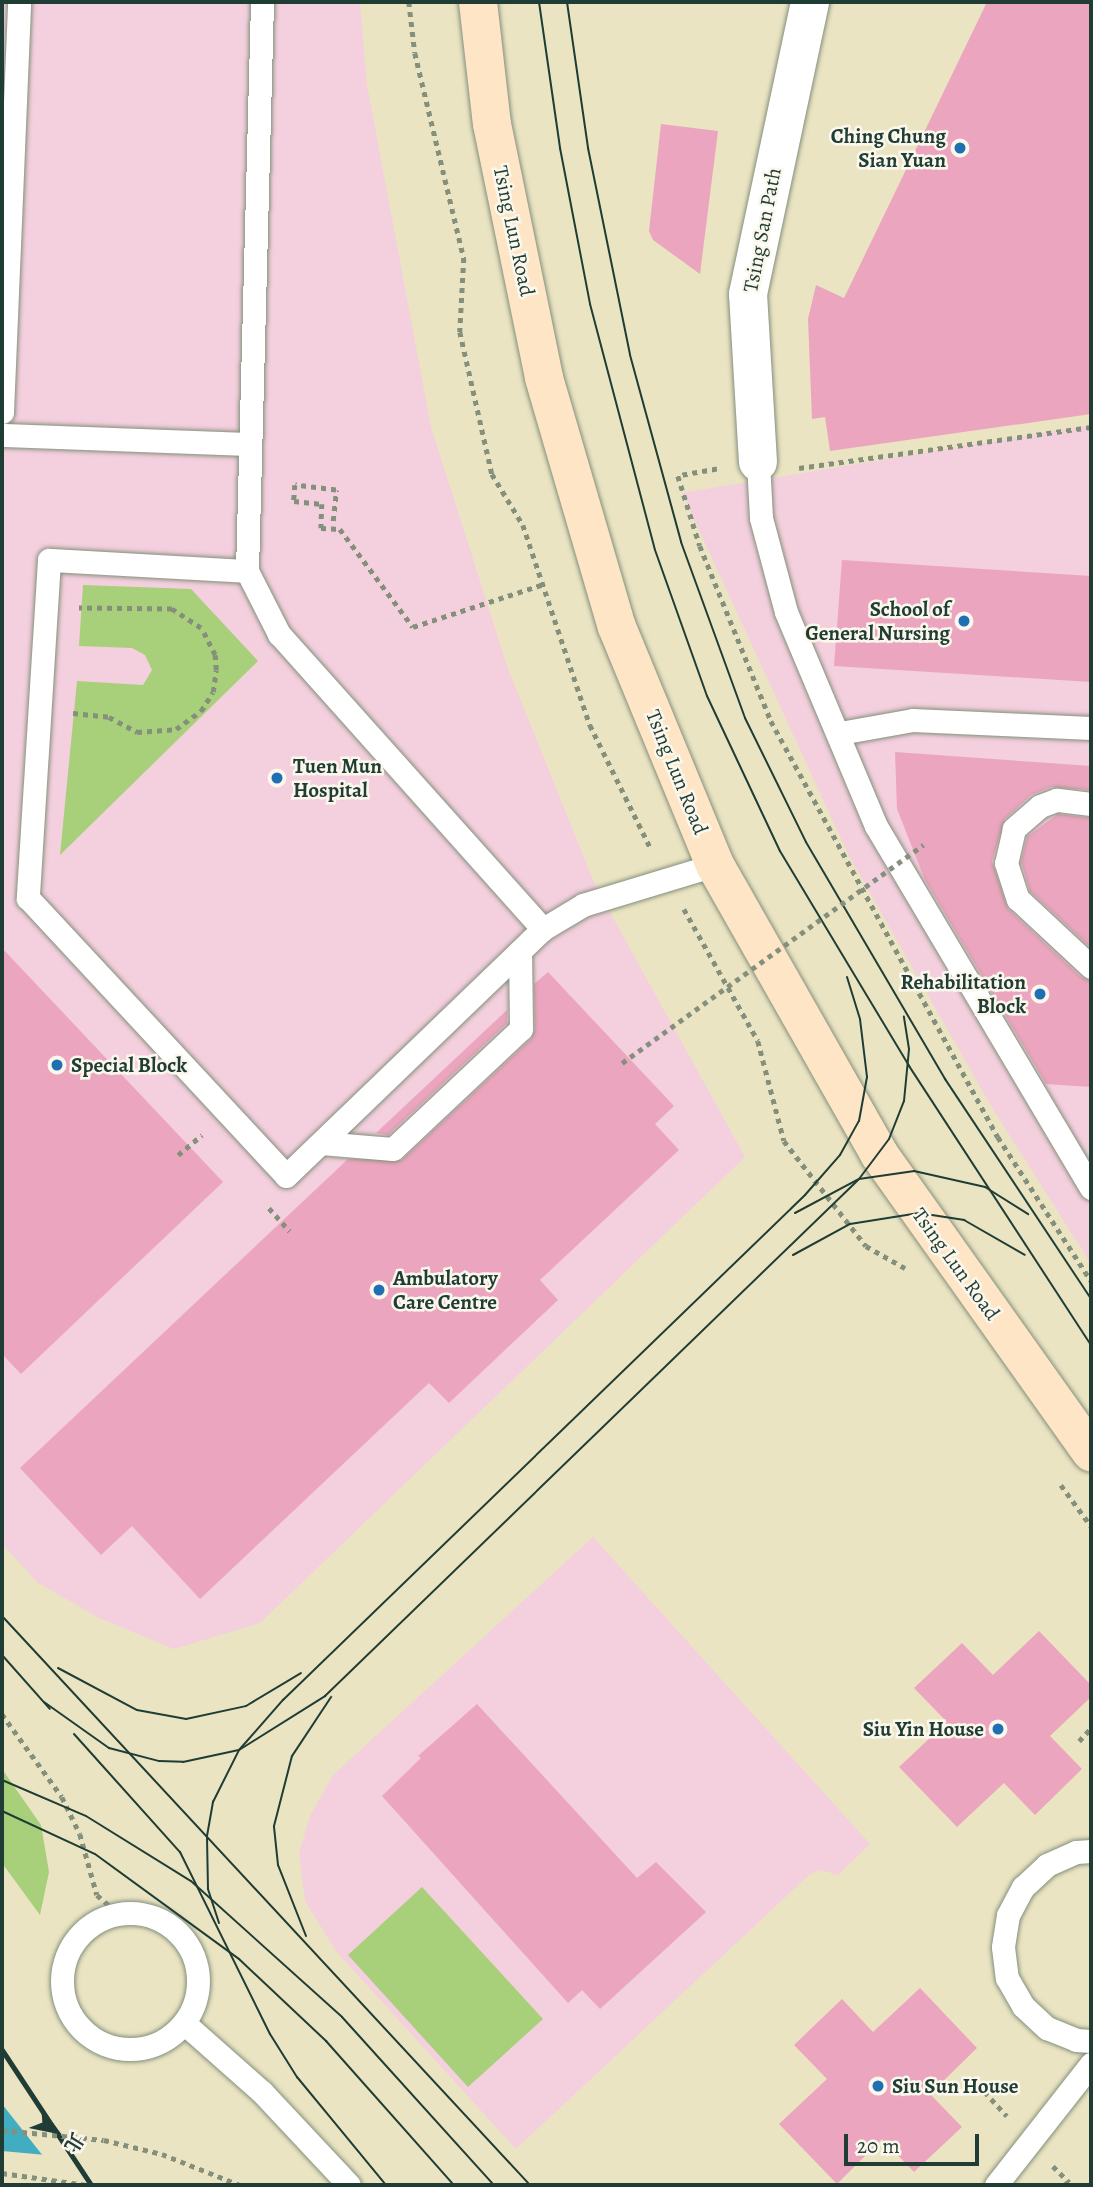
<!DOCTYPE html>
<meta charset="utf-8">
<style>
body{margin:0}
#map{position:relative;width:1093px;height:2187px;overflow:hidden;background:#eae4c3;font-family:Alegreya,"Noto Serif TC",serif}
div>[style]{position:absolute}
[style*='--x']{left:calc(var(--x)*1px);top:calc(var(--y)*1px);width:calc(var(--w)*1px);rotate:calc(var(--a)*1deg)}
.built>*{inset:0;background:#f4cfde}
.green>*{inset:0;background:#a8cf7a}
.water>*{inset:0;background:#42adc0}
.pier>*{inset:0;background:#eae4c3}
.building>*{inset:0;background:#eca5bf}
.path>*{height:4.5px;margin-top:-2.25px;transform-origin:0;background:repeating-linear-gradient(90deg,#84907c 0 5px,transparent 0 10px)}
.roads{filter:drop-shadow(0 0 2px #84907c) drop-shadow(0 0 2px #84907c)}
.lane>*{height:23px;margin:-11.5px;padding:0 11.5px;transform-origin:11.5px;border-radius:11.5px;background:#fff}
.lane>.ring{margin:-11.5px;padding:0;box-sizing:content-box;background:none;border:23px solid #fff;border-radius:50%}
.street>*{height:38px;margin:-19px;padding:0 19px;transform-origin:19px;border-radius:19px;background:#fff}
.secondary>*{height:38px;margin:-19px;padding:0 19px;transform-origin:19px;border-radius:19px;background:#fde5c5}
.tram>*{height:2px;margin:-1px;padding:0 1px;transform-origin:1px;border-radius:1px;background:#1f3d34}
.rail>*{height:5px;margin:-2.5px;padding:0 2.5px;transform-origin:2.5px;border-radius:2.5px;background:#1f3d34}
.path-bridge>*{height:4.5px;margin-top:-2.25px;transform-origin:0;background:repeating-linear-gradient(90deg,#84907c 0 5px,transparent 0 10px)}
.dots>*{width:19px;height:19px;translate:-50% -50%;box-sizing:border-box;border:4px solid #fbf7ec;border-radius:50%}
span{translate:-50% -50%;white-space:nowrap;text-align:center;line-height:1.15;-webkit-text-stroke:5px #fbf7ec;paint-order:stroke}
.poi-label{font-size:21px;color:#1f3d34;font-weight:700}
.right{translate:-100% -50%;text-align:right}
.left{translate:0 -50%;text-align:left}
.street-label{font-size:21px;color:#1f3d34}
.frame{position:absolute;inset:0;border:4px solid #1f3d34;pointer-events:none}
.north{position:absolute;left:21px;top:2096px;width:70px;height:70px;-webkit-text-stroke:5px #fbf7ec;paint-order:stroke;rotate:122deg;font-size:19px;font-weight:700;line-height:28px;text-align:center;color:#1f3d34}
.north::after{content:'';display:block;margin:auto;width:24px;height:32px;background:#1f3d34;clip-path:polygon(50% 0,100% 100%,50% 72%,0 100%)}
.scale{position:absolute;left:844px;top:2134px;width:135px;height:32px;box-sizing:border-box;border:4px solid #1f3d34;border-top:0;padding-left:9px;font-size:21px;line-height:24px;white-space:nowrap;color:#1f3d34;-webkit-text-stroke:5px #fbf7ec;paint-order:stroke}
</style>
<div id="map">
<div class="built">
<div style="clip-path:polygon(2px 2px,360px 2px,367px 85px,431px 427px,508px 669px,596px 887px,745px 1157px,260px 1623px,174px 1649px,99px 1618px,37px 1582px,2px 1544px)"></div>
<div style="clip-path:polygon(1091px 425px,1091px 1264px,991px 1106px,849px 856px,682px 493px)"></div>
<div style="clip-path:polygon(593px 1537px,870px 1844px,838px 1875px,821px 1870px,810px 1874px,516px 2149px,336px 1951px,305px 1901px,299px 1853px,310px 1816px,333px 1775px)"></div>
</div>
<div class="green">
<div style="clip-path:polygon(83px 585px,191px 589px,258px 661px,60px 855px,77px 681px,143px 685px,152px 670px,145px 655px,132px 648px,79px 646px)"></div>
<div style="clip-path:polygon(2px 1769px,41px 1825px,49px 1872px,40px 1915px,2px 1863px)"></div>
<div style="clip-path:polygon(422px 1887px,543px 2019px,468px 2087px,348px 1955px)"></div>
</div>
<div class="water">
<div style="clip-path:polygon(2px 2104px,66px 2185px,2px 2185px)"></div>
</div>
<div class="pier">
<div style="clip-path:polygon(2px 2151px,46px 2155px,69px 2185px,2px 2185px)"></div>
</div>
<div class="building">
<div style="clip-path:polygon(987px 2px,1091px 2px,1091px 414px,830px 451px,825px 417px,812px 419px,808px 319px,816px 285px,844px 298px)"></div>
<div style="clip-path:polygon(661px 124px,718px 131px,700px 274px,653px 240px,649px 231px)"></div>
<div style="clip-path:polygon(842px 560px,1091px 576px,1091px 682px,834px 666px)"></div>
<div style="clip-path:polygon(895px 752px,1091px 766px,1091px 790px,1051px 787px,1031px 795px,1005px 819px,992px 861px,1008px 909px,1081px 977px,1091px 981px,1091px 1087px,1046px 1084px,925px 880px,897px 809px)"></div>
<div style="clip-path:polygon(1058px 814px,1091px 818px,1091px 948px,1030px 891px,1021px 862px,1027px 837px)"></div>
<div style="clip-path:polygon(2px 948px,223px 1182px,21px 1374px,2px 1354px)"></div>
<div style="clip-path:polygon(548px 972px,674px 1106px,655px 1124px,679px 1150px,540px 1280px,558px 1300px,449px 1403px,429px 1383px,200px 1599px,132px 1526px,101px 1555px,20px 1468px,348px 1159px,402px 1160px,531px 1039px,535px 1029px,534px 984px)"></div>
<div style="clip-path:polygon(507px 1010px,507px 1023px,388px 1135px,376px 1133px)"></div>
<div style="clip-path:polygon(1039px 1631px,1091px 1685px,1091px 1697px,1050px 1736px,1082px 1769px,1035px 1815px,1004px 1783px,957px 1827px,899px 1767px,947px 1722px,914px 1688px,962px 1643px,993px 1675px)"></div>
<div style="clip-path:polygon(477px 1704px,637px 1878px,656px 1862px,706px 1912px,600px 2009px,582px 1990px,568px 2003px,382px 1796px,421px 1758px,418px 1756px)"></div>
<div style="clip-path:polygon(920px 1988px,977px 2048px,930px 2094px,962px 2127px,914px 2172px,882px 2139px,837px 2184px,779px 2124px,827px 2079px,794px 2045px,842px 1999px,873px 2032px)"></div>
</div>
<div class="path">
<div style="--x:409;--y:2;--w:51;--a:83.3"></div>
<div style="--x:415;--y:53;--w:211;--a:76.6"></div>
<div style="--x:464;--y:258;--w:74;--a:93.1"></div>
<div style="--x:460;--y:332;--w:146;--a:77.3"></div>
<div style="--x:492;--y:474;--w:60;--a:58.7"></div>
<div style="--x:523;--y:525;--w:211;--a:71.5"></div>
<div style="--x:590;--y:725;--w:138;--a:63.8"></div>
<div style="--x:799;--y:468;--w:295;--a:-8"></div>
<div style="--x:717;--y:469;--w:40;--a:170"></div>
<div style="--x:678;--y:476;--w:73;--a:72.6"></div>
<div style="--x:700;--y:546;--w:189;--a:67.9"></div>
<div style="--x:771;--y:721;--w:474;--a:61.4"></div>
<div style="--x:998;--y:1137;--w:171;--a:57.1"></div>
<div style="--x:333;--y:521;--w:31;--a:-84"></div>
<div style="--x:336;--y:490;--w:41;--a:-173"></div>
<div style="--x:295;--y:485;--w:16;--a:94"></div>
<div style="--x:294;--y:501;--w:28;--a:6"></div>
<div style="--x:322;--y:504;--w:24;--a:92"></div>
<div style="--x:321;--y:528;--w:19;--a:3"></div>
<div style="--x:340;--y:529;--w:122;--a:53.3"></div>
<div style="--x:413;--y:627;--w:135;--a:-18.2"></div>
<div style="--x:73;--y:713;--w:36;--a:6"></div>
<div style="--x:109;--y:717;--w:32;--a:28"></div>
<div style="--x:137;--y:732;--w:39;--a:-4"></div>
<div style="--x:176;--y:729;--w:31;--a:-36"></div>
<div style="--x:201;--y:711;--w:22;--a:-58"></div>
<div style="--x:213;--y:692;--w:22;--a:-82"></div>
<div style="--x:216;--y:670;--w:15;--a:-94"></div>
<div style="--x:215;--y:655;--w:30;--a:-117"></div>
<div style="--x:201;--y:628;--w:35;--a:-147"></div>
<div style="--x:172;--y:609;--w:93;--a:-179.4"></div>
<div style="--x:684;--y:909;--w:151;--a:60.7"></div>
<div style="--x:758;--y:1041;--w:103;--a:75.4"></div>
<div style="--x:784;--y:1141;--w:133;--a:52"></div>
<div style="--x:866;--y:1246;--w:45;--a:29.4"></div>
<div style="--x:178;--y:1155;--w:31;--a:-40"></div>
<div style="--x:269;--y:1208;--w:31;--a:48"></div>
<div style="--x:1061;--y:1485;--w:51;--a:53.8"></div>
<div style="--x:2;--y:1714;--w:102;--a:54.1"></div>
<div style="--x:62;--y:1797;--w:41;--a:64.1"></div>
<div style="--x:80;--y:1834;--w:63;--a:74.4"></div>
<div style="--x:97;--y:1895;--w:29;--a:41"></div>
<div style="--x:1079;--y:1741;--w:18;--a:-47"></div>
<div style="--x:971;--y:2077;--w:53;--a:47.3"></div>
<div style="--x:1053;--y:2166;--w:23;--a:45"></div>
<div style="--x:1069;--y:2182;--w:5;--a:143"></div>
<div style="--x:2;--y:2173;--w:85;--a:8.1"></div>
</div>
<div class="roads">
<div class="lane">
<div style="--x:262;--y:2;--w:569;--a:91.51"></div>
<div style="--x:247;--y:571;--w:71;--a:63.1"></div>
<div style="--x:279;--y:634;--w:396;--a:48.2"></div>
<div style="--x:2;--y:412;--w:410;--a:-87.6"></div>
<div style="--x:2;--y:435;--w:248;--a:2.1"></div>
<div style="--x:758;--y:462;--w:56;--a:86.9"></div>
<div style="--x:761;--y:518;--w:97;--a:75.1"></div>
<div style="--x:786;--y:612;--w:232;--a:67.2"></div>
<div style="--x:876;--y:826;--w:421;--a:59.3"></div>
<div style="--x:247;--y:571;--w:198;--a:-176.8"></div>
<div style="--x:49;--y:560;--w:339;--a:93.6"></div>
<div style="--x:28;--y:898;--w:379;--a:47.1"></div>
<div style="--x:286;--y:1176;--w:356;--a:-43.9"></div>
<div style="--x:543;--y:929;--w:47;--a:-31"></div>
<div style="--x:583;--y:905;--w:138;--a:-16.9"></div>
<div style="--x:840;--y:733;--w:74;--a:-10.1"></div>
<div style="--x:913;--y:720;--w:178;--a:2.6"></div>
<div style="--x:1091;--y:804;--w:35;--a:-173"></div>
<div style="--x:1056;--y:800;--w:17;--a:159"></div>
<div style="--x:1040;--y:806;--w:35;--a:139"></div>
<div style="--x:1014;--y:829;--w:35;--a:103"></div>
<div style="--x:1006;--y:863;--w:38;--a:72"></div>
<div style="--x:1018;--y:899;--w:100;--a:43"></div>
<div style="--x:321;--y:1143;--w:72;--a:4.8"></div>
<div style="--x:393;--y:1149;--w:175;--a:-43.2"></div>
<div style="--x:521;--y:1029;--w:78;--a:-90.7"></div>
<div style="--x:1091;--y:1851;--w:15;--a:176"></div>
<div style="--x:1076;--y:1852;--w:32;--a:156"></div>
<div style="--x:1047;--y:1865;--w:33;--a:137"></div>
<div style="--x:1023;--y:1887;--w:32;--a:118"></div>
<div style="--x:1008;--y:1915;--w:32;--a:99"></div>
<div style="--x:1003;--y:1947;--w:31;--a:83"></div>
<div style="--x:1007;--y:1978;--w:32;--a:60"></div>
<div style="--x:1023;--y:2006;--w:33;--a:43"></div>
<div style="--x:1047;--y:2028;--w:31;--a:22"></div>
<div style="--x:1076;--y:2040;--w:15;--a:4"></div>
<div class="ring" style="left:62px;top:1913px;width:113px;height:113px"></div>
<div style="--x:184;--y:2023;--w:104;--a:41.5"></div>
<div style="--x:262;--y:2092;--w:127;--a:46.9"></div>
<div style="--x:996;--y:2185;--w:154;--a:-51.9"></div>
</div>
<div class="street">
<div style="--x:758;--y:462;--w:168;--a:-93.4"></div>
<div style="--x:748;--y:294;--w:299;--a:-78"></div>
</div>
<div class="secondary">
<div style="--x:478;--y:2;--w:123;--a:83.5"></div>
<div style="--x:492;--y:124;--w:259;--a:78.4"></div>
<div style="--x:544;--y:378;--w:259;--a:73.7"></div>
<div style="--x:617;--y:627;--w:257;--a:67.6"></div>
<div style="--x:715;--y:865;--w:332;--a:60.4"></div>
<div style="--x:879;--y:1154;--w:366;--a:54.6"></div>
</div>
</div>
<div class="tram">
<div style="--x:539;--y:2;--w:148;--a:81.8"></div>
<div style="--x:560;--y:148;--w:159;--a:79.1"></div>
<div style="--x:590;--y:304;--w:254;--a:75.2"></div>
<div style="--x:655;--y:550;--w:155;--a:70.4"></div>
<div style="--x:707;--y:696;--w:171;--a:64.8"></div>
<div style="--x:780;--y:851;--w:251;--a:59"></div>
<div style="--x:909;--y:1066;--w:333;--a:56.9"></div>
<div style="--x:567;--y:2;--w:148;--a:81.8"></div>
<div style="--x:588;--y:148;--w:211;--a:78.5"></div>
<div style="--x:630;--y:355;--w:194;--a:74.7"></div>
<div style="--x:681;--y:542;--w:187;--a:70"></div>
<div style="--x:745;--y:718;--w:138;--a:63.8"></div>
<div style="--x:806;--y:842;--w:275;--a:59.6"></div>
<div style="--x:945;--y:1079;--w:264;--a:56.4"></div>
<div style="--x:795;--y:1213;--w:72;--a:-28"></div>
<div style="--x:859;--y:1179;--w:56;--a:-8.3"></div>
<div style="--x:914;--y:1171;--w:73;--a:12.7"></div>
<div style="--x:985;--y:1187;--w:51;--a:32.1"></div>
<div style="--x:793;--y:1255;--w:65;--a:-28.5"></div>
<div style="--x:850;--y:1224;--w:70;--a:-9.1"></div>
<div style="--x:919;--y:1213;--w:46;--a:8.8"></div>
<div style="--x:964;--y:1220;--w:70;--a:29.8"></div>
<div style="--x:2;--y:1616;--w:776;--a:47.14"></div>
<div style="--x:2;--y:1655;--w:72;--a:48.4"></div>
<div style="--x:58;--y:1668;--w:89;--a:28"></div>
<div style="--x:137;--y:1710;--w:50;--a:10.4"></div>
<div style="--x:186;--y:1719;--w:61;--a:-12.2"></div>
<div style="--x:246;--y:1706;--w:64;--a:-31"></div>
<div style="--x:44;--y:1702;--w:80;--a:35.3"></div>
<div style="--x:109;--y:1748;--w:52;--a:14.6"></div>
<div style="--x:159;--y:1761;--w:24;--a:2"></div>
<div style="--x:183;--y:1762;--w:57;--a:-12.1"></div>
<div style="--x:239;--y:1750;--w:102;--a:-32.1"></div>
<div style="--x:325;--y:1696;--w:743;--a:-44.07"></div>
<div style="--x:859;--y:1179;--w:50;--a:-53.1"></div>
<div style="--x:889;--y:1139;--w:41;--a:-68.5"></div>
<div style="--x:904;--y:1101;--w:52;--a:-84.5"></div>
<div style="--x:909;--y:1049;--w:33;--a:-99"></div>
<div style="--x:74;--y:1734;--w:159;--a:48.1"></div>
<div style="--x:180;--y:1852;--w:203;--a:63.7"></div>
<div style="--x:270;--y:2034;--w:51;--a:57.9"></div>
<div style="--x:297;--y:2077;--w:140;--a:50.5"></div>
<div style="--x:2;--y:1780;--w:91;--a:23.2"></div>
<div style="--x:86;--y:1816;--w:123;--a:31.8"></div>
<div style="--x:191;--y:1881;--w:203;--a:42"></div>
<div style="--x:342;--y:2017;--w:227;--a:47.9"></div>
<div style="--x:2;--y:1811;--w:102;--a:24.8"></div>
<div style="--x:95;--y:1854;--w:178;--a:36.1"></div>
<div style="--x:239;--y:1959;--w:120;--a:43.3"></div>
<div style="--x:326;--y:2041;--w:193;--a:48.4"></div>
<div style="--x:219;--y:1923;--w:36;--a:-108"></div>
<div style="--x:208;--y:1889;--w:53;--a:-91.1"></div>
<div style="--x:207;--y:1836;--w:35;--a:-80"></div>
<div style="--x:213;--y:1802;--w:58;--a:-63.4"></div>
<div style="--x:239;--y:1750;--w:67;--a:-48.7"></div>
<div style="--x:283;--y:1700;--w:726;--a:-44.05"></div>
<div style="--x:805;--y:1195;--w:53;--a:-48.8"></div>
<div style="--x:840;--y:1155;--w:39;--a:-61"></div>
<div style="--x:859;--y:1121;--w:45;--a:-79.7"></div>
<div style="--x:867;--y:1077;--w:58;--a:-96.9"></div>
<div style="--x:860;--y:1019;--w:44;--a:-107.2"></div>
<div style="--x:306;--y:1936;--w:76;--a:-111.5"></div>
<div style="--x:278;--y:1865;--w:39;--a:-96"></div>
<div style="--x:274;--y:1826;--w:72;--a:-75.6"></div>
<div style="--x:292;--y:1756;--w:71;--a:-56.5"></div>
</div>
<div class="rail">
<div style="--x:2;--y:2050;--w:162;--a:56.6"></div>
</div>
<div class="path-bridge">
<div style="--x:622;--y:1063;--w:372;--a:-35.9"></div>
<div style="--x:2;--y:2130;--w:102;--a:5.6"></div>
<div style="--x:104;--y:2140;--w:60;--a:13.6"></div>
<div style="--x:162;--y:2154;--w:84;--a:21.7"></div>
</div>
<div class="dots">
<div style="left:960px;top:148px;background:#1f6fb2"></div>
<div style="left:964px;top:621px;background:#1f6fb2"></div>
<div style="left:277px;top:778px;background:#1f6fb2"></div>
<div style="left:1040px;top:994px;background:#1f6fb2"></div>
<div style="left:57px;top:1065px;background:#1f6fb2"></div>
<div style="left:379px;top:1290px;background:#1f6fb2"></div>
<div style="left:998px;top:1729px;background:#1f6fb2"></div>
<div style="left:878px;top:2086px;background:#1f6fb2"></div>
</div>
<div class="poi-label">
<span class="right" style="left:946px;top:148px">Ching Chung<br>Sian Yuan</span>
<span class="right" style="left:950px;top:621px">School of<br>General Nursing</span>
<span class="left" style="left:293px;top:778px">Tuen Mun<br>Hospital</span>
<span class="right" style="left:1026px;top:994px">Rehabilitation<br>Block</span>
<span class="left" style="left:71px;top:1065px">Special Block</span>
<span class="left" style="left:393px;top:1290px">Ambulatory<br>Care Centre</span>
<span class="right" style="left:984px;top:1729px">Siu Yin House</span>
<span class="left" style="left:892px;top:2086px">Siu Sun House</span>
</div>
<div class="street-label">
<span style="left:762px;top:230px;rotate:-79deg">Tsing San Path</span>
<span style="left:514px;top:231px;rotate:78deg">Tsing Lun Road</span>
<span style="left:677px;top:772px;rotate:68deg">Tsing Lun Road</span>
<span style="left:956px;top:1264px;rotate:54deg">Tsing Lun Road</span>
</div>
<div class="frame"></div>
<div class="north">北</div>
<div class="scale">20 m</div>
</div>
